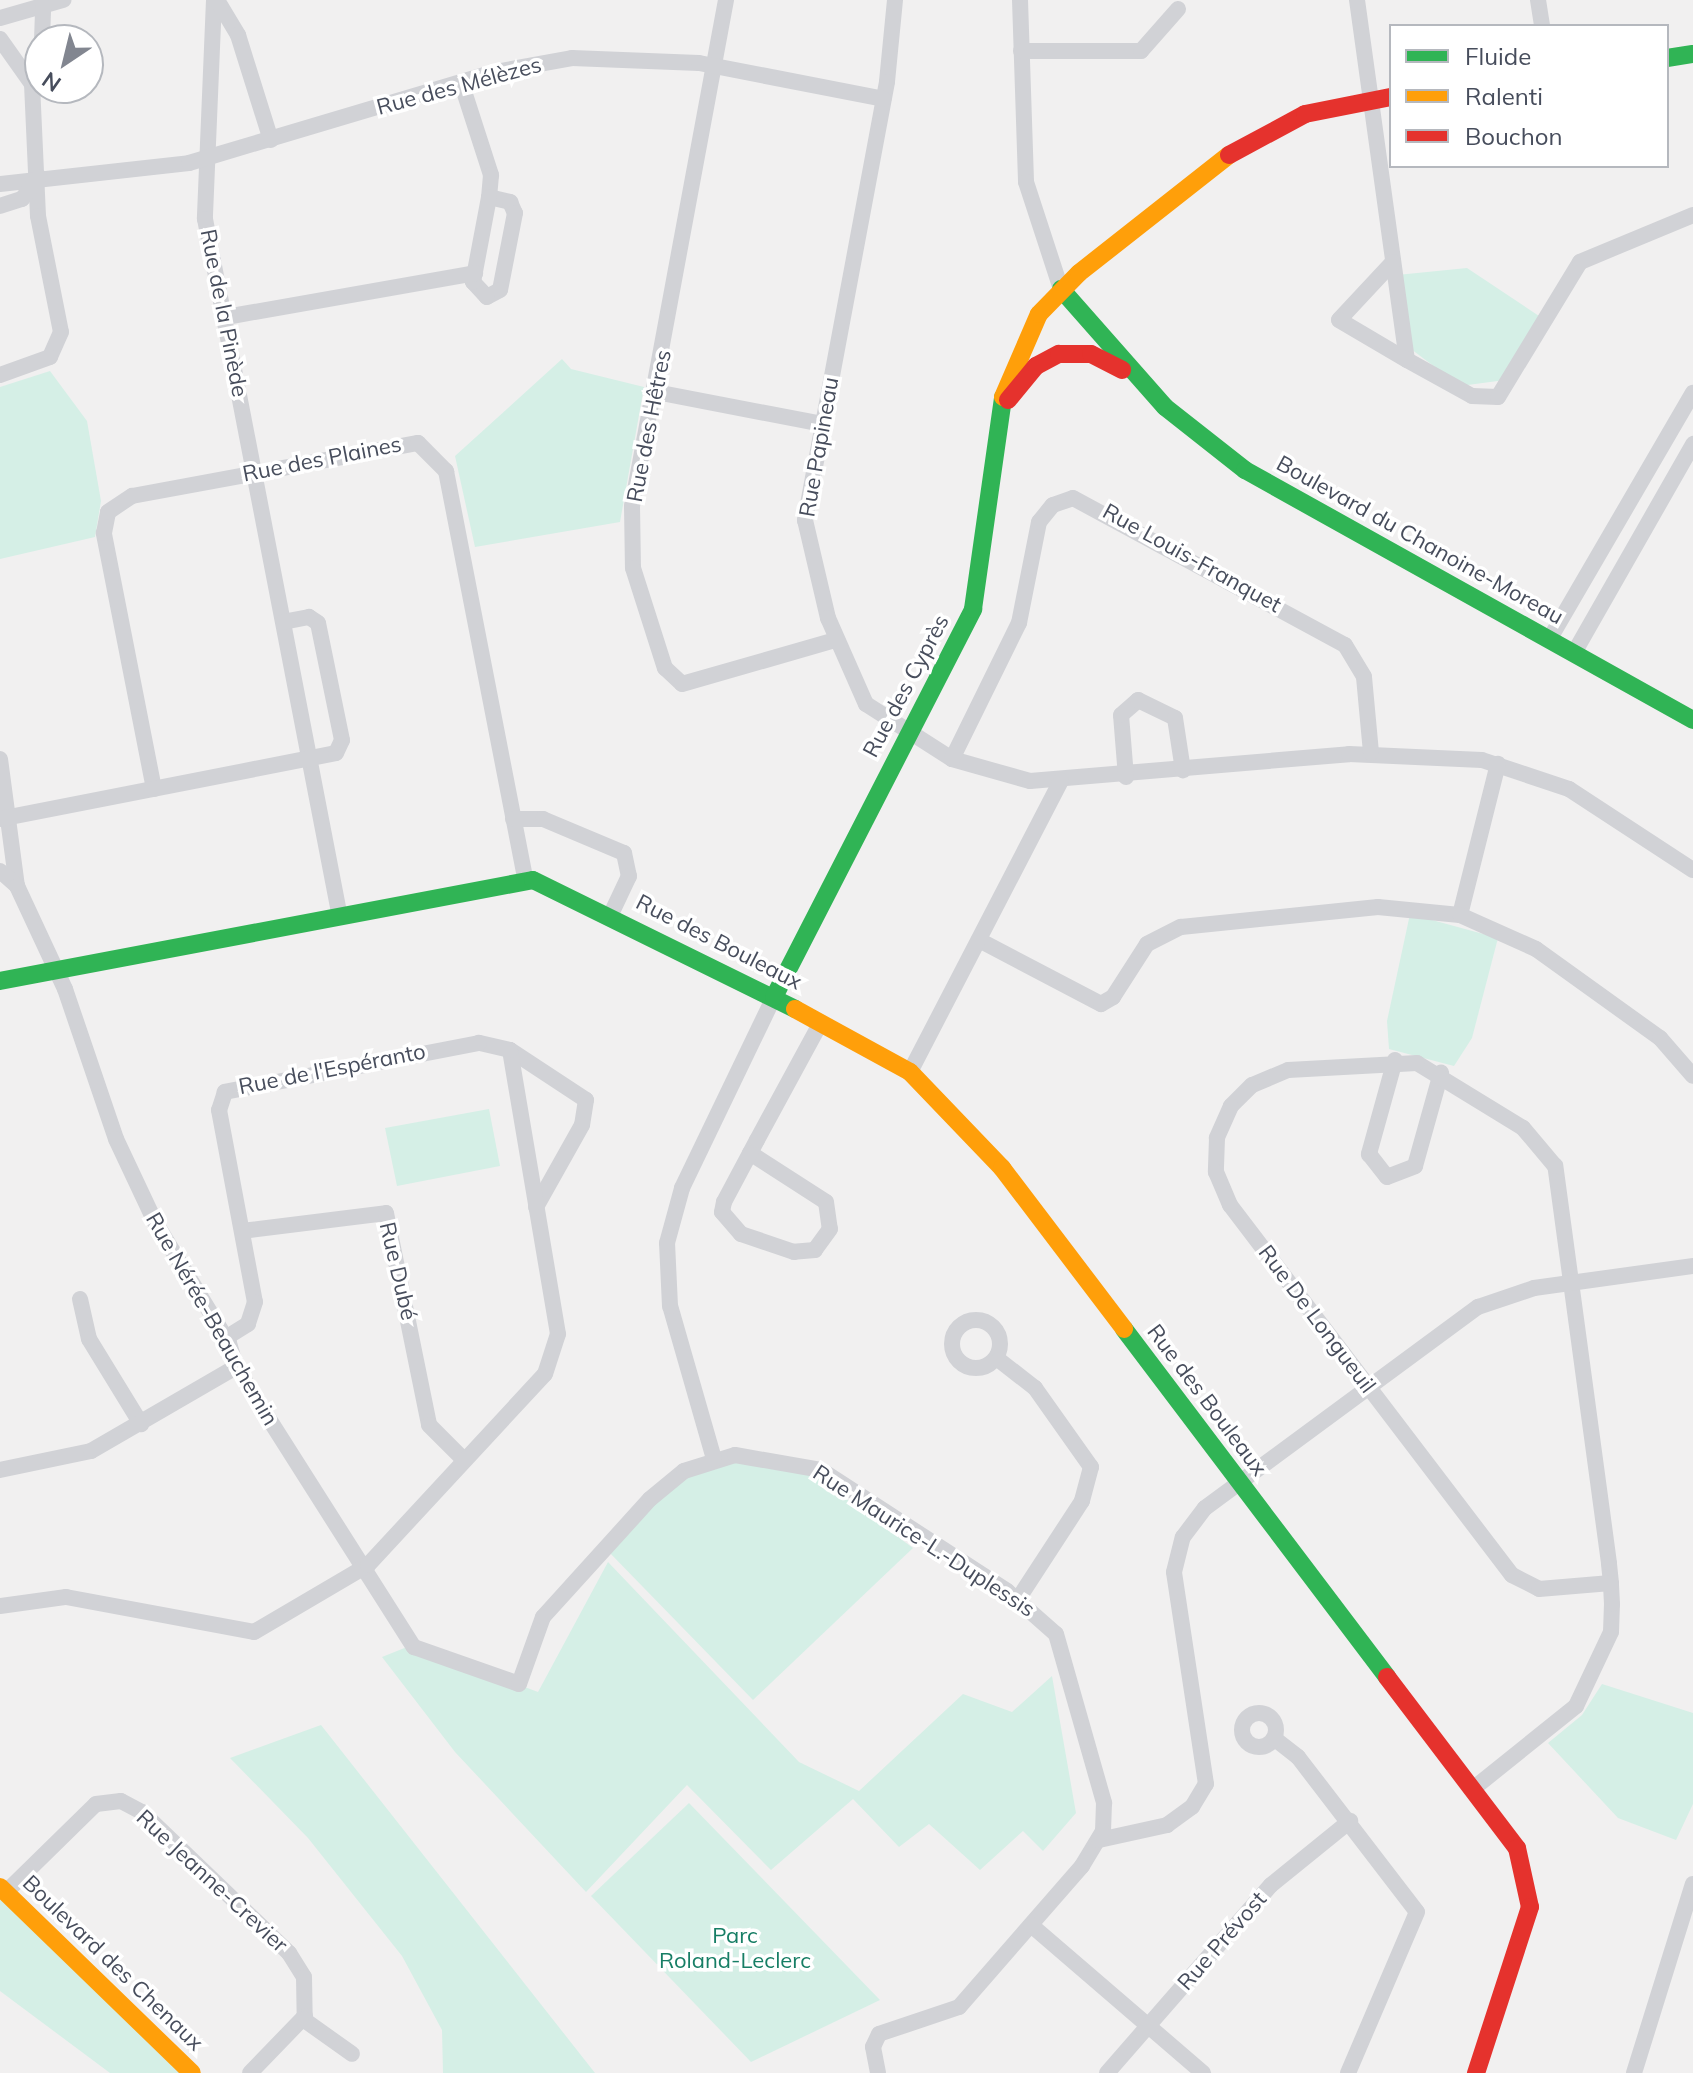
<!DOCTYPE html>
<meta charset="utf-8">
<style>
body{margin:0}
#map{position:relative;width:1693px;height:2073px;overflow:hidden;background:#f1f0f0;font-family:Mulish,sans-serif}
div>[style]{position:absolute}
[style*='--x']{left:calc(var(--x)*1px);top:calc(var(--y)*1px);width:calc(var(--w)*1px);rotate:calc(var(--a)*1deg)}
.green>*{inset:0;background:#d5efe6}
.street>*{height:16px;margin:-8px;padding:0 8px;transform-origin:8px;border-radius:8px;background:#d1d2d6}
.street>.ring{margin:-8px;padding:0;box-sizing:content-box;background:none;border:16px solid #d1d2d6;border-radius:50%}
.fast>*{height:18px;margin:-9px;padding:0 9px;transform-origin:9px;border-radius:9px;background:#30b455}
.slow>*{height:18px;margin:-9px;padding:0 9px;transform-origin:9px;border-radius:9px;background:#ff9f0a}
.jam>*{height:18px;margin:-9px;padding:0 9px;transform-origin:9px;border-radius:9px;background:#e5322d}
span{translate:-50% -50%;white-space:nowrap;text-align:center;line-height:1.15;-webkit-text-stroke:7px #fff;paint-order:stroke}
.street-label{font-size:22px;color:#474d5c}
.park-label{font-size:22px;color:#177e65}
.legend{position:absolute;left:1389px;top:24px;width:280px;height:144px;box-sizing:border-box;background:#fff;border:2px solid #b5b8be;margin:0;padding:10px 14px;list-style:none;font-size:24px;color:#474d5c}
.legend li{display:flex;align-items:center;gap:16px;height:40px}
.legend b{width:40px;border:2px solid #b5b8be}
.north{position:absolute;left:24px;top:24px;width:80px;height:80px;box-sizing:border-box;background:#fff;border:2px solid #b5b8be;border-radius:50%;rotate:215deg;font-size:22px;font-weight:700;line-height:32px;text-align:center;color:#474d5c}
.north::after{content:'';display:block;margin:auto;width:28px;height:36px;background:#828690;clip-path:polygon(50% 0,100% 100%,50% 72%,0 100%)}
</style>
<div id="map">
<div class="green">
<div style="clip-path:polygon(1467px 268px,1542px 318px,1505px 380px,1460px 386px,1403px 343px,1397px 275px)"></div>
<div style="clip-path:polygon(562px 359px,571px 369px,644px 387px,620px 522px,475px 547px,455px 456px)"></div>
<div style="clip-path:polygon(50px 371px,87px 421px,101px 501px,95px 537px,0 559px,0 387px)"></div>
<div style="clip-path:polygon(1410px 914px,1498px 938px,1472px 1038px,1454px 1066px,1389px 1049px,1387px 1021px)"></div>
<div style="clip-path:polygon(489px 1109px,500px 1166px,397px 1186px,385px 1128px)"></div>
<div style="clip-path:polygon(716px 1453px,794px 1460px,913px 1548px,753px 1700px,607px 1550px,653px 1497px)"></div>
<div style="clip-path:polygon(608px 1562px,799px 1762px,859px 1791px,963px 1694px,1012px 1712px,1052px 1676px,1076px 1813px,1043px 1851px,1023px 1831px,980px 1870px,929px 1824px,899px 1847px,853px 1799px,771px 1870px,687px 1785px,586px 1892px,455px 1752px,382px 1657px,412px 1645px,538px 1692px)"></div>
<div style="clip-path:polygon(1602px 1684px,1693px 1713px,1693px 1804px,1676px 1840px,1618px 1818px,1548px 1743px,1582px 1715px)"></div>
<div style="clip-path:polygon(321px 1725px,595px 2073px,443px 2073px,442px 2030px,402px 1956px,308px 1838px,230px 1758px)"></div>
<div style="clip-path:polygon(689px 1803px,880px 2000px,751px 2062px,591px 1896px)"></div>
<div style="clip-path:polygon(0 1893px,182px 2073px,110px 2073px,0 1991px)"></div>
</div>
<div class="street">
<div style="--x:214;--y:0;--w:219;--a:92.4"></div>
<div style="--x:205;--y:219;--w:706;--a:79.06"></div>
<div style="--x:217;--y:0;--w:41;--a:59"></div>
<div style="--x:238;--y:35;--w:110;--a:72.6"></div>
<div style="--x:726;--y:0;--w:515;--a:100.52"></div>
<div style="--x:632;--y:506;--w:62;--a:89.1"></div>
<div style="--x:633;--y:568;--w:105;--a:72.3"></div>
<div style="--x:665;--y:668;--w:23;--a:43"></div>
<div style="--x:682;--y:684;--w:159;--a:-16"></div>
<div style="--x:895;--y:0;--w:82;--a:95.6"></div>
<div style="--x:887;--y:82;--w:446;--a:100.6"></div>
<div style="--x:805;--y:520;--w:101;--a:76.8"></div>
<div style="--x:828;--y:618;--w:94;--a:66.2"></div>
<div style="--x:866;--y:704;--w:102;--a:32.6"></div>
<div style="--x:952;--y:759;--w:81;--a:15.8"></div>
<div style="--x:1030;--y:781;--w:320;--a:-4.8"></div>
<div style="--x:1349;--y:754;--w:133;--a:2.6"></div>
<div style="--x:1482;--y:760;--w:92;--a:18.4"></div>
<div style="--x:1569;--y:789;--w:148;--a:33.2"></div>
<div style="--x:1020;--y:0;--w:182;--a:88.1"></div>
<div style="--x:1026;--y:182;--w:113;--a:71.9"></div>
<div style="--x:1357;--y:0;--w:363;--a:82.1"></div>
<div style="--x:1407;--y:360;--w:74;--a:29"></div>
<div style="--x:1472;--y:396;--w:26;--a:2"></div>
<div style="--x:1498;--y:397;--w:158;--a:-58.7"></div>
<div style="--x:1580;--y:262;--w:122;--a:-22.6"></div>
<div style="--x:1538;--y:0;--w:26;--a:81"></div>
<div style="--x:0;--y:18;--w:66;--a:-15.9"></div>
<div style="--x:0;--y:39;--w:55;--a:54.6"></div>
<div style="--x:32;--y:84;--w:132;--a:87.4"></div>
<div style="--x:38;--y:216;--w:118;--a:78.8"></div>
<div style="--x:61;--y:332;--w:27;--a:114"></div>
<div style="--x:50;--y:357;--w:53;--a:160.2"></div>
<div style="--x:42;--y:40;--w:34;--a:-88"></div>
<div style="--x:1021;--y:51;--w:120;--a:0"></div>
<div style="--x:1141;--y:51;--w:56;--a:-48.6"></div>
<div style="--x:461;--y:82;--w:98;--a:72.1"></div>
<div style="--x:491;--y:175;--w:22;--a:95"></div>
<div style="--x:0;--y:184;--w:190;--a:-6.3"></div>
<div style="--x:189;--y:163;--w:319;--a:-16.6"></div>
<div style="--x:495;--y:72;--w:78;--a:-10.3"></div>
<div style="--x:572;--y:58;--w:127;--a:2.3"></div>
<div style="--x:699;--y:63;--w:188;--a:11"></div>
<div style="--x:489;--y:197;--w:22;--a:13"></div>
<div style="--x:510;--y:202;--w:12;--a:66"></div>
<div style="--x:515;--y:213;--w:78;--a:101"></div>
<div style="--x:500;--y:290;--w:15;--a:152"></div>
<div style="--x:487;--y:297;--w:21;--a:-133"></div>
<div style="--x:473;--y:282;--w:86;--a:-79.3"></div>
<div style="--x:0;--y:206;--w:23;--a:-18"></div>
<div style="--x:22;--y:199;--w:28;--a:-52"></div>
<div style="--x:1393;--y:262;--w:79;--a:133"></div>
<div style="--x:1339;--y:320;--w:79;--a:30.5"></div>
<div style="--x:226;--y:317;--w:253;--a:-10"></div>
<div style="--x:656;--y:392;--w:169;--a:10.9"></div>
<div style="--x:1549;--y:640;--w:286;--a:-59.8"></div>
<div style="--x:1574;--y:653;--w:241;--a:-60.3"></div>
<div style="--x:0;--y:759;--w:128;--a:82.4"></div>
<div style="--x:952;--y:759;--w:152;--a:-63.8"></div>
<div style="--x:1019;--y:623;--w:103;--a:-78.8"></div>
<div style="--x:1039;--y:522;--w:22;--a:-51"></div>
<div style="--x:1053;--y:505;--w:21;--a:-19"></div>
<div style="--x:1073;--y:498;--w:309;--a:28.4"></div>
<div style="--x:1345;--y:645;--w:37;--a:59"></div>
<div style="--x:1364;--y:677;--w:76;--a:84.7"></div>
<div style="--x:1126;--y:777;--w:62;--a:-94.6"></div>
<div style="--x:1121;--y:715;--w:23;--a:-41"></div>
<div style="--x:1138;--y:700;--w:41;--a:25.9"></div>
<div style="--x:1175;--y:718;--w:53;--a:81.3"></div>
<div style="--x:154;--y:789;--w:261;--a:-101.1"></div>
<div style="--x:104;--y:533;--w:21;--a:-79"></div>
<div style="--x:108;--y:512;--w:29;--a:-34"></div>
<div style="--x:132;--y:496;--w:291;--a:-10.5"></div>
<div style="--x:418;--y:443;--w:40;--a:45"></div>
<div style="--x:446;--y:471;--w:416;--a:79"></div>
<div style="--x:0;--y:819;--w:342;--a:-11.1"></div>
<div style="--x:336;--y:753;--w:14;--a:-65"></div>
<div style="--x:342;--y:740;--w:119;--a:-101.6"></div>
<div style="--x:318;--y:623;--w:11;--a:-146"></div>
<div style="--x:309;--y:617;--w:26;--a:169"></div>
<div style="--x:513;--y:819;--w:30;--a:0"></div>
<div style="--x:543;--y:819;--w:88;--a:22.8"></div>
<div style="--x:624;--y:853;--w:24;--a:78"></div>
<div style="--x:629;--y:876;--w:42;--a:115.3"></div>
<div style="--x:0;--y:871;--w:23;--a:41"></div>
<div style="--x:17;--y:886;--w:114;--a:65"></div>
<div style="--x:65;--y:989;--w:158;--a:71.2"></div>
<div style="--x:116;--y:1139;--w:92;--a:64.8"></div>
<div style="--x:155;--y:1222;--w:142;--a:58.6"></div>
<div style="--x:229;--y:1343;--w:25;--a:74"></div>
<div style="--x:236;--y:1367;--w:332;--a:57.6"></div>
<div style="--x:414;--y:1647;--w:111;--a:19.4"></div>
<div style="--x:519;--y:1684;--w:71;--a:-70.3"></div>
<div style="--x:543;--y:1617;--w:159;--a:-47.8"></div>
<div style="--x:650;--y:1499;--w:44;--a:-39.5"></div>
<div style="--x:684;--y:1471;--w:53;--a:-17.4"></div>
<div style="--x:735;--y:1455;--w:87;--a:9.9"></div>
<div style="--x:821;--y:1470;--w:222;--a:33"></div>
<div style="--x:1007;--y:1591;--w:65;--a:41.3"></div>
<div style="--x:1056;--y:1634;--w:176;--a:74.1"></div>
<div style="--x:1104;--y:1803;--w:28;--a:92"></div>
<div style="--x:1103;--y:1831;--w:41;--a:121"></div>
<div style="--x:1082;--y:1866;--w:187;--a:131.1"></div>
<div style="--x:959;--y:2007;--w:84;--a:161.4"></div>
<div style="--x:879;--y:2034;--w:14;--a:115"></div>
<div style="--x:873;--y:2047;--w:26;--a:79"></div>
<div style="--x:1460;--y:915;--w:156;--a:-75.9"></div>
<div style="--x:979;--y:940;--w:138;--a:27.7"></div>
<div style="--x:1101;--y:1004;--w:14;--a:-30"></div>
<div style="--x:1113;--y:997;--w:63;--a:-57.3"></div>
<div style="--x:1147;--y:944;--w:38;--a:-27"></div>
<div style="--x:1181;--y:927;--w:198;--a:-5.8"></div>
<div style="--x:1378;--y:907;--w:82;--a:5.6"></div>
<div style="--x:1460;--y:915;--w:83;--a:24.1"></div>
<div style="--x:1536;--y:949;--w:153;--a:35.7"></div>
<div style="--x:1660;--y:1038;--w:50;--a:49"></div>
<div style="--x:510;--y:1050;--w:91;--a:33.3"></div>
<div style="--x:586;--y:1100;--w:25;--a:99"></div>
<div style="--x:582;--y:1125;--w:94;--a:119.3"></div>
<div style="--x:1395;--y:1060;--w:98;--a:105.5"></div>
<div style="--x:1369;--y:1154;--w:29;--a:52"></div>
<div style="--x:1387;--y:1177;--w:30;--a:-21"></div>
<div style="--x:1415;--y:1166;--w:97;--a:-74.4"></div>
<div style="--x:910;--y:1072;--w:328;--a:-62.6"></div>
<div style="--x:750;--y:1153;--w:90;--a:32.8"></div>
<div style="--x:826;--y:1202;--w:27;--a:82"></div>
<div style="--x:830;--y:1229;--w:26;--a:126"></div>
<div style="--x:815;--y:1250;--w:21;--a:175"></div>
<div style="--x:794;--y:1252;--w:56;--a:-161.2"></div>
<div style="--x:741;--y:1234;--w:29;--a:-131"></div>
<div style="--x:722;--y:1212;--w:10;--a:-79"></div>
<div style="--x:724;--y:1202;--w:70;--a:-62"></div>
<div style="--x:757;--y:1140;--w:134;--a:-61.5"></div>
<div style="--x:242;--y:1231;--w:145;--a:-7.1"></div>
<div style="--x:386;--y:1213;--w:216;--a:78.5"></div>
<div style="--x:429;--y:1425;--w:49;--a:45"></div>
<div style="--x:80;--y:1299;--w:41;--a:77.3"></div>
<div style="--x:89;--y:1339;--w:100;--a:58.5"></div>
<div class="ring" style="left:952px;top:1320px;width:32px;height:32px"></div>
<div style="--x:999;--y:1360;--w:46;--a:37.9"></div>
<div style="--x:1035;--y:1388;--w:97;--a:54.7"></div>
<div style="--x:1091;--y:1467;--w:35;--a:105"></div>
<div style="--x:1082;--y:1501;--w:117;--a:123.1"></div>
<div style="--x:714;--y:1459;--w:159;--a:-106"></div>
<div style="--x:670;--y:1306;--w:63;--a:-92.7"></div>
<div style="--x:667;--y:1243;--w:57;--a:-74.7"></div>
<div style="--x:682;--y:1188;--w:212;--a:-64.3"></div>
<div style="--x:0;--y:1470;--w:93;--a:-11.8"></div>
<div style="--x:91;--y:1451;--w:168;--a:-30.1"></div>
<div style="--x:0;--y:1606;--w:67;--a:-7.8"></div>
<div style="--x:66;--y:1597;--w:191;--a:10.5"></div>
<div style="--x:254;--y:1632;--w:132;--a:-30.4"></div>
<div style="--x:368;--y:1565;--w:260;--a:-47.2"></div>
<div style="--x:545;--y:1374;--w:42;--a:-72"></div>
<div style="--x:558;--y:1334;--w:288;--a:-99.6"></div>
<div style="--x:510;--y:1050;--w:32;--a:-167"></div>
<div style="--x:479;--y:1043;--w:259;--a:169.1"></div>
<div style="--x:225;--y:1092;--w:19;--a:108"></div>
<div style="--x:219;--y:1110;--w:195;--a:79.4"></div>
<div style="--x:255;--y:1302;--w:23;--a:108"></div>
<div style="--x:248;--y:1324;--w:26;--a:148"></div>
<div class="ring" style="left:1242px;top:1713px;width:18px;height:18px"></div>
<div style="--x:1275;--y:1739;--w:29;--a:38"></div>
<div style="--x:1298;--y:1757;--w:195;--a:52.5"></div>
<div style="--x:1417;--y:1912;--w:175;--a:113.2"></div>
<div style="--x:1474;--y:1788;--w:131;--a:-38.8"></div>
<div style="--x:1576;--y:1706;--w:82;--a:-64.7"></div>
<div style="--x:1611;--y:1632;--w:28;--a:-88"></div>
<div style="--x:1612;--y:1604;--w:21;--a:-93"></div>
<div style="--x:1611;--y:1583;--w:20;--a:-96"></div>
<div style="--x:1609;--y:1563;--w:401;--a:-97.7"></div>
<div style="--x:1555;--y:1166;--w:50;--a:-130.1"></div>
<div style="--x:1523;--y:1128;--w:124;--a:-148.5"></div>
<div style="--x:1417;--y:1063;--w:129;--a:176.9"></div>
<div style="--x:1288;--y:1070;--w:39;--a:157"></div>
<div style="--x:1252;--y:1085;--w:30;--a:135"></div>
<div style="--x:1231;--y:1106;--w:35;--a:114"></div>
<div style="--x:1217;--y:1138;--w:34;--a:92"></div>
<div style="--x:1216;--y:1172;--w:36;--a:67"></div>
<div style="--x:1230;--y:1205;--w:465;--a:52.7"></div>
<div style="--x:1512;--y:1575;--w:30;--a:27"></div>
<div style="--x:1539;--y:1589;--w:72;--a:-4.8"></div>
<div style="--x:1099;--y:1840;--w:70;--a:-12.4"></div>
<div style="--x:1167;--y:1825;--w:31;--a:-36"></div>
<div style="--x:1192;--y:1807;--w:27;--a:-59"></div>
<div style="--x:1206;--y:1784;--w:214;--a:-98.6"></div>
<div style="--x:1174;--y:1572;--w:36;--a:-76"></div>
<div style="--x:1183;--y:1537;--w:36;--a:-53"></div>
<div style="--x:1205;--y:1508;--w:339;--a:-36.4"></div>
<div style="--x:1478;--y:1307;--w:59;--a:-18.7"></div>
<div style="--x:1534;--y:1288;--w:161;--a:-7.9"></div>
<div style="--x:5;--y:1893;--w:127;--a:-44.4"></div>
<div style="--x:96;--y:1804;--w:25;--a:-7"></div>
<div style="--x:121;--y:1801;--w:24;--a:28"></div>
<div style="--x:142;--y:1812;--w:204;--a:43.8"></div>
<div style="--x:289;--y:1953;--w:28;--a:58"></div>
<div style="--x:304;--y:1977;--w:39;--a:89"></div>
<div style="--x:305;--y:2016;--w:79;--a:134"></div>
<div style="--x:1031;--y:1925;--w:227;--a:40.7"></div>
<div style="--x:303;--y:2019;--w:60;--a:35.5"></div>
<div style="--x:1107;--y:2073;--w:249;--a:-48.9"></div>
<div style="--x:1271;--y:1885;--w:102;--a:-39"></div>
<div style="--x:1634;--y:2073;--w:198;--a:-72.7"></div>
</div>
<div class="fast">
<div style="--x:1667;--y:58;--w:26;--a:-9"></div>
<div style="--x:1061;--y:289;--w:157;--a:48.6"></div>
<div style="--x:1165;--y:407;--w:102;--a:38.2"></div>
<div style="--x:1245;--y:470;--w:513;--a:29.16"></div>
<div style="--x:0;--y:981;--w:542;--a:-10.73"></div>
<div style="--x:533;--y:880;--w:292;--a:26.2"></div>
<div style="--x:774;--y:997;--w:436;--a:-62.8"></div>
<div style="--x:973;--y:609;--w:214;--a:-81.9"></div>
<div style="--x:1124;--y:1329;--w:436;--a:52.9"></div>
</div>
<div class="slow">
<div style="--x:1003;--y:397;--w:90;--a:-66.6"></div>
<div style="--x:1039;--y:314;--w:57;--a:-45.7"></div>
<div style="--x:1079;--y:273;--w:191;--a:-38.2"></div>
<div style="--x:795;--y:1009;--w:131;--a:28.7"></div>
<div style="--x:910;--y:1072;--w:133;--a:46.2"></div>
<div style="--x:1002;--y:1168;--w:202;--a:52.8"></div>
<div style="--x:0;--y:1887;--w:267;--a:44.1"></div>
</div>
<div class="jam">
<div style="--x:1229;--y:155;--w:86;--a:-28.3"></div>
<div style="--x:1305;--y:114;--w:88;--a:-11.2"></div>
<div style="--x:1008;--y:400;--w:44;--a:-50.5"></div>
<div style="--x:1036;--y:366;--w:26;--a:-28"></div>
<div style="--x:1059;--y:354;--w:32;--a:0"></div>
<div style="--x:1091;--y:354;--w:35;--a:27"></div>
<div style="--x:1387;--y:1677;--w:215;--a:52.8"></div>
<div style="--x:1517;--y:1848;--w:60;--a:77.6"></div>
<div style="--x:1530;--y:1907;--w:175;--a:108"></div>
</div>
<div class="street-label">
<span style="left:459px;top:86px;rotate:-15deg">Rue des Mélèzes</span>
<span style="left:224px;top:313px;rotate:79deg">Rue de la Pinède</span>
<span style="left:649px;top:426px;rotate:-79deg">Rue des Hêtres</span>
<span style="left:819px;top:447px;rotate:-80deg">Rue Papineau</span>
<span style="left:322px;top:459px;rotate:-11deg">Rue des Plaines</span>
<span style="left:1420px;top:540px;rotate:29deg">Boulevard du Chanoine-Moreau</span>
<span style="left:1192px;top:558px;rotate:29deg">Rue Louis-Franquet</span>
<span style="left:906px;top:686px;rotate:-62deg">Rue des Cyprès</span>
<span style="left:719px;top:942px;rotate:27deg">Rue des Bouleaux</span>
<span style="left:332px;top:1069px;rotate:-11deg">Rue de l'Espéranto</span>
<span style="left:398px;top:1271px;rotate:77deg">Rue Dubé</span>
<span style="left:212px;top:1319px;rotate:60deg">Rue Nérée-Beauchemin</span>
<span style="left:1317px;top:1319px;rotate:53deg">Rue De Longueuil</span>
<span style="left:1207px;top:1400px;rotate:53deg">Rue des Bouleaux</span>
<span style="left:924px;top:1541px;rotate:33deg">Rue Maurice-L.-Duplessis</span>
<span style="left:212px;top:1881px;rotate:43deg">Rue Jeanne-Crevier</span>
<span style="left:1222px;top:1941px;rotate:-49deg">Rue Prévost</span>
<span style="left:113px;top:1963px;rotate:44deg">Boulevard des Chenaux</span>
</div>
<div class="park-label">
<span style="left:735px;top:1948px">Parc<br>Roland-Leclerc</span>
</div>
<ul class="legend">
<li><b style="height:10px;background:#30b455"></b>Fluide</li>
<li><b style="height:10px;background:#ff9f0a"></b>Ralenti</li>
<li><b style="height:10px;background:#e5322d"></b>Bouchon</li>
</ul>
<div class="north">N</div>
</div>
